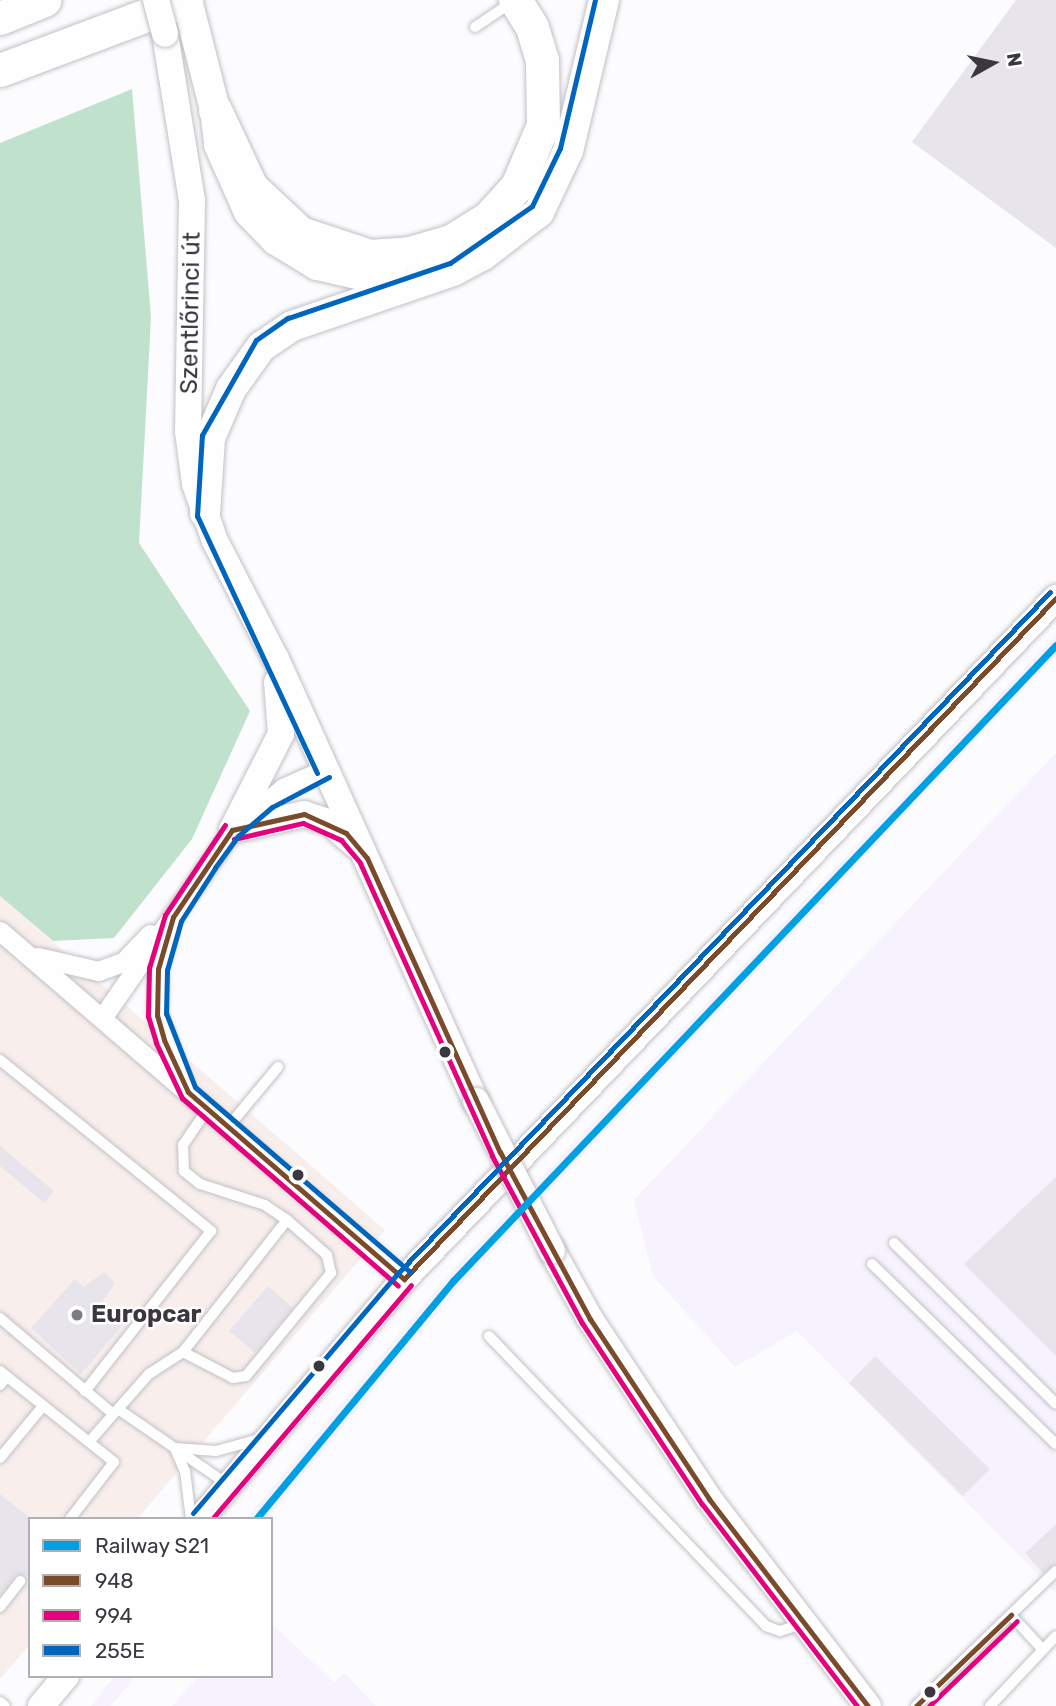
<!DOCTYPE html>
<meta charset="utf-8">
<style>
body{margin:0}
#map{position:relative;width:1056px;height:1706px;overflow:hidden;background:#fcfbfd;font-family:Rubik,sans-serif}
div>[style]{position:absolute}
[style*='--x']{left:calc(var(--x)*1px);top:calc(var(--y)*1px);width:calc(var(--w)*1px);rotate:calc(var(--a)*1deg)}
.commercial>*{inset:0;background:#f8efed}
.built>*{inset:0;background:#f7f3fe}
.forest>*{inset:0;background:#c0e1cb}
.building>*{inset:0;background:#e7e4ec}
.roads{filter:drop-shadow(0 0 2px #c2c0c5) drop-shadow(0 0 2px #c2c0c5)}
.service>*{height:10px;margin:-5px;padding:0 5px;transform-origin:5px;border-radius:5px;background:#fffeff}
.minor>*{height:19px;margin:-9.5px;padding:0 9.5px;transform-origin:9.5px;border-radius:9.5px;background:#fffeff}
.secondary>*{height:26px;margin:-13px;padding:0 13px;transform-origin:13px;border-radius:13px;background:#fffeff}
.primary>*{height:30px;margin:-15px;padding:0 15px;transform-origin:15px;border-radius:15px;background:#fffeff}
.motorway>*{height:33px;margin:-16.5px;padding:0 16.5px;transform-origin:16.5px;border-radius:16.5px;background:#fffeff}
.bridges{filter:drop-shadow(0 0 2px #c2c0c5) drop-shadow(0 0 2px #c2c0c5)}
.secondary-bridge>*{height:26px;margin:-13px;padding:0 13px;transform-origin:13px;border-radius:13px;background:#fffeff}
.bus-1>*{height:5px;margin:-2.5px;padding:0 2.5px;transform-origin:2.5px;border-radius:2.5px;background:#7a4b2a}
.bus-2>*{height:5px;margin:-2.5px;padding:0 2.5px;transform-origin:2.5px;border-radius:2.5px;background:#e5007d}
.bus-3>*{height:5px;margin:-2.5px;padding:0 2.5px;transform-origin:2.5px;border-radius:2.5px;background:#0065bd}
.rail-1>*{height:7px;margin:-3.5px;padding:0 3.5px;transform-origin:3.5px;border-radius:3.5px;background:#00a0e3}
.dots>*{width:19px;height:19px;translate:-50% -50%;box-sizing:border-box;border:4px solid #fff;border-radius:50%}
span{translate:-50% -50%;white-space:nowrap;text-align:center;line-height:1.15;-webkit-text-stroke:5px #fff;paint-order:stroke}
.street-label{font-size:24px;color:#3a3740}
.poi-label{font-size:24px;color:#3a3740;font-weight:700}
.left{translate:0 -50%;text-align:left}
.legend{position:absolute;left:28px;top:1517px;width:245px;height:161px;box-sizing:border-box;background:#fff;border:2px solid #b0afb3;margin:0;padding:9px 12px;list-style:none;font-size:21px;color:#3a3740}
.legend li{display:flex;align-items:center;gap:14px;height:35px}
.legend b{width:35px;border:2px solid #b0afb3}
.north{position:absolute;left:958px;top:28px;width:70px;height:70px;-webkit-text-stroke:5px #fff;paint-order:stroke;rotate:81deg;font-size:19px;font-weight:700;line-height:28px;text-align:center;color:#3a3740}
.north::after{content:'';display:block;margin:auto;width:24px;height:32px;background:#3a3740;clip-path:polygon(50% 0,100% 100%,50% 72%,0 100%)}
</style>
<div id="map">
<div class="commercial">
<div style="clip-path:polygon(0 896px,385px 1230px,137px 1519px,30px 1519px,30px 1644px,0 1679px)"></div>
</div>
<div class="built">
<div style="clip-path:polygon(1056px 635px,1056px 655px,460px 1286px,267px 1519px,246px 1519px,447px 1276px)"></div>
<div style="clip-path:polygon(1056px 753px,1056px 1593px,797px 1331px,735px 1367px,653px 1276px,634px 1200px)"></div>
<div style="clip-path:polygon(271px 1623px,335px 1683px,344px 1673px,376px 1706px,172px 1706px,199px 1676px,271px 1676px)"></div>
<div style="clip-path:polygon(115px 1676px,136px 1676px,111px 1706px,91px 1706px)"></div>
</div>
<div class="forest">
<div style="clip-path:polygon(132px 89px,151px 317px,139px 543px,250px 711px,192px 839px,114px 938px,53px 941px,0 896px,0 143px)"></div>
</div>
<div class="building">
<div style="clip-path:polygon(1016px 0,1056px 0,1056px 248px,912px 142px)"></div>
<div style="clip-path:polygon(0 1146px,54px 1191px,44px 1203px,0 1166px)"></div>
<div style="clip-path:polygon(1056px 1177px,1056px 1356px,964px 1264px)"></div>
<div style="clip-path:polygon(104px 1272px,115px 1283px,101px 1304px,122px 1326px,81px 1374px,31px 1328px,75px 1279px,84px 1287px)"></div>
<div style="clip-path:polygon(268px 1286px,293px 1308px,255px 1353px,229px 1331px)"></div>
<div style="clip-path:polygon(875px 1356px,990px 1469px,963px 1496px,849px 1383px)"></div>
<div style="clip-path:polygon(0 1494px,30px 1518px,30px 1576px,17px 1574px,0 1594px)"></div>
<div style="clip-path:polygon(1056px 1524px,1056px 1564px,1043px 1573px,1025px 1553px)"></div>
</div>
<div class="roads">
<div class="service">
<div style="--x:475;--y:27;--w:45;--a:-34"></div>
<div style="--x:0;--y:1060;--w:272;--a:39"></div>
<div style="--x:211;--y:1231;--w:204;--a:128.2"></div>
<div style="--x:228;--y:1127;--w:78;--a:-50.2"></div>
<div style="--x:894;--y:1243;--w:228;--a:44.8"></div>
<div style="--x:872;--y:1264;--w:257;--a:44.4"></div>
<div style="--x:0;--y:1318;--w:148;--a:40.3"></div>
<div style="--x:489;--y:1336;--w:401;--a:46.3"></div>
<div style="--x:766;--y:1626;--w:15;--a:20"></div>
<div style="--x:780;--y:1631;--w:25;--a:-18"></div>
<div style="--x:183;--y:1352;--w:56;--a:27.5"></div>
<div style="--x:233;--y:1378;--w:13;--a:-9"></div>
<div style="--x:246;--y:1376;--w:134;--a:-50.5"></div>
<div style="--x:331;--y:1273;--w:18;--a:-103"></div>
<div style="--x:327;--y:1255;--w:53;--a:-138.8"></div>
<div style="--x:287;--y:1220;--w:27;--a:-146"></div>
<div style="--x:265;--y:1205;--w:68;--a:-162.1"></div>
<div style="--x:200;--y:1184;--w:21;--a:-141"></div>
<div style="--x:184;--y:1171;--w:26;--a:-92"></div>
<div style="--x:183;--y:1145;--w:42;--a:-55.6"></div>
<div style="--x:0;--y:1371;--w:146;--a:38.6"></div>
<div style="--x:114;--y:1462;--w:72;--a:127.7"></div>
<div style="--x:0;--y:1385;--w:11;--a:-49"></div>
<div style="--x:89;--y:1442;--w:41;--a:-48.9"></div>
<div style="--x:175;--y:1448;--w:41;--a:4.2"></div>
<div style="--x:216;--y:1451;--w:46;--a:-15.3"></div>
<div style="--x:176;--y:1451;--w:22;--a:66"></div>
<div style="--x:185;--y:1471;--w:48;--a:82.9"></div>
<div style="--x:0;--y:1458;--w:67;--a:-50.4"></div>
<div style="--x:227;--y:1484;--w:132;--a:-145.5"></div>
<div style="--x:118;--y:1409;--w:47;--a:-48.5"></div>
<div style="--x:149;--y:1374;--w:40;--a:-32.9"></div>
<div style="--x:183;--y:1352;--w:168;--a:-51.8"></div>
<div style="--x:0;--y:1607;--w:33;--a:-52"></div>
<div style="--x:1011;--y:1615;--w:47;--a:47.6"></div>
<div style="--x:0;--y:1702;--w:6;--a:39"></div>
<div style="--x:916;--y:1706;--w:194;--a:-44"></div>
<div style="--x:990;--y:1706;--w:96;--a:-46.7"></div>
</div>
<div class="minor">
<div style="--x:0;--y:931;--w:533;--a:40.74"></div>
<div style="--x:168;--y:933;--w:37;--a:106"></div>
<div style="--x:158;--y:969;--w:46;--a:91.2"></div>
<div style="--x:157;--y:1015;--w:75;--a:68.9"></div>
<div style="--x:38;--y:957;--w:62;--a:13.1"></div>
<div style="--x:98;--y:971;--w:27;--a:-20"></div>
<div style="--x:123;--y:962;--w:39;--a:-46"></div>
<div style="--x:102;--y:1018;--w:229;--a:-55.3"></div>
<div style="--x:232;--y:830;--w:66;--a:-39.5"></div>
<div style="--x:283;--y:788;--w:46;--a:-24.3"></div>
</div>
<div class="secondary">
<div style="--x:165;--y:34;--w:169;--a:80.8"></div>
<div style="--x:192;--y:201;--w:230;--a:91"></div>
<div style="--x:188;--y:431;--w:53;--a:82.5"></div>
<div style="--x:195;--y:484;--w:60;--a:70.7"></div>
<div style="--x:215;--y:541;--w:133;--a:62.7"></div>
<div style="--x:276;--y:659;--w:485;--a:65.7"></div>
<div style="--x:232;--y:830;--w:108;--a:-63"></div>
<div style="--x:281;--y:734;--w:52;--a:-94.4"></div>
<div style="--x:232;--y:830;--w:74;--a:-12.5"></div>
<div style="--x:304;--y:814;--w:26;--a:18"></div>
<div style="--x:329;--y:822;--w:37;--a:41"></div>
<div style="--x:552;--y:1251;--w:78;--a:60.8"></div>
<div style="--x:590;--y:1319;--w:216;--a:56.5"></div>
<div style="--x:709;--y:1499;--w:261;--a:52.5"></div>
<div style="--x:200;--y:1519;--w:315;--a:-49.6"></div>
<div style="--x:404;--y:1279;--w:943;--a:-46.25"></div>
<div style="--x:41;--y:1706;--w:39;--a:-50"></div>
</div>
<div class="primary">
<div style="--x:187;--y:0;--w:114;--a:75.7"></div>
<div style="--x:215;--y:110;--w:35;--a:83"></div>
<div style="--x:219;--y:145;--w:73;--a:65.9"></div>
<div style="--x:249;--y:212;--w:39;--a:46"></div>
<div style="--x:276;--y:240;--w:48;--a:31.4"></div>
<div style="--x:317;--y:265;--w:85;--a:12.9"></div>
<div style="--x:205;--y:513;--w:75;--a:-86.2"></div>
<div style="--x:210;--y:438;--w:53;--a:-66.8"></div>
<div style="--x:231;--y:389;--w:52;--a:-54.5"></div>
<div style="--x:261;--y:347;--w:37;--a:-34"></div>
<div style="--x:292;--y:326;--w:170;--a:-18.9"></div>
<div style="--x:453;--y:271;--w:34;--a:-28"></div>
<div style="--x:483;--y:255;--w:71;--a:-37.5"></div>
<div style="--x:539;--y:212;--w:68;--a:-64.6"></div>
<div style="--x:568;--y:151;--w:155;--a:-76.6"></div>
</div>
<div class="motorway">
<div style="--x:0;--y:18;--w:48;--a:-22.2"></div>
<div style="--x:0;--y:70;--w:199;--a:-20.6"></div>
<div style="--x:215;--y:110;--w:85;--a:64.9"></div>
<div style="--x:251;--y:187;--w:67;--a:43.2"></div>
<div style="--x:300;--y:233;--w:74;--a:18.2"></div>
<div style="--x:370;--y:256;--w:39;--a:-4"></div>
<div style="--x:409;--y:253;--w:44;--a:-15.9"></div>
<div style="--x:451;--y:241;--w:44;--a:-31.9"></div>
<div style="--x:488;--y:218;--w:43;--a:-47.8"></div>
<div style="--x:517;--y:186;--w:66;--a:-66.9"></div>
<div style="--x:543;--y:125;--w:65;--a:-90.9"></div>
<div style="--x:542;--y:60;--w:34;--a:-107"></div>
<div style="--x:532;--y:27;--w:32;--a:-122"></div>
</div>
</div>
<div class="bridges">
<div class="secondary-bridge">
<div style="--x:156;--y:0;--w:35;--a:75"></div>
<div style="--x:476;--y:1101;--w:168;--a:63.1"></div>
</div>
</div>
<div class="bus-1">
<div style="--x:232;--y:830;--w:74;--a:-12.5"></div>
<div style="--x:304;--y:814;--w:46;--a:24.3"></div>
<div style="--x:346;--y:833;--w:33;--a:50"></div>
<div style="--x:367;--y:858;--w:323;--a:65.7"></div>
<div style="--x:500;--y:1152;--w:190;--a:61.7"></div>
<div style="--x:590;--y:1319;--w:216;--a:56.5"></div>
<div style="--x:709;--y:1499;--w:261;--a:52.5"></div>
<div style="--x:232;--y:830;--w:105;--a:124.1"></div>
<div style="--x:173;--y:917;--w:54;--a:106.1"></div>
<div style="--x:158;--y:969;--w:46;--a:91.2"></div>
<div style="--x:157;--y:1015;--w:26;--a:74"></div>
<div style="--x:164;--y:1040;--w:57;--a:65.2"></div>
<div style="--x:188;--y:1092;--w:286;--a:40.9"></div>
<div style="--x:404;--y:1279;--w:943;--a:-46.25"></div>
<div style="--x:916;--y:1706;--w:132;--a:-43.8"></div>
</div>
<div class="bus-2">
<div style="--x:225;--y:825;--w:108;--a:123.7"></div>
<div style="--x:165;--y:915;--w:55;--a:106.8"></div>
<div style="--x:149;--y:968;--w:48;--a:91.2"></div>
<div style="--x:148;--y:1016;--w:28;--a:73"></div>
<div style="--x:156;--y:1043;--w:61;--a:64.7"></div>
<div style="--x:182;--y:1098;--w:286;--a:41"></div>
<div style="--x:234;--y:839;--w:71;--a:-13.1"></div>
<div style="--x:303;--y:823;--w:42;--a:24.1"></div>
<div style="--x:341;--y:840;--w:30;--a:50"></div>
<div style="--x:360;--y:863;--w:321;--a:65.7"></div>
<div style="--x:492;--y:1156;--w:190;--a:61.7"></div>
<div style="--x:582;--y:1323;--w:217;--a:56.5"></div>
<div style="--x:702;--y:1504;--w:255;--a:52.5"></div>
<div style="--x:212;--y:1519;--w:307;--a:-49.6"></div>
<div style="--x:929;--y:1706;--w:122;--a:-44"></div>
</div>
<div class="bus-3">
<div style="--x:317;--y:773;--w:284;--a:-115"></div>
<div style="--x:197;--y:516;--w:81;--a:-86.5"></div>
<div style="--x:202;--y:435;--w:109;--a:-60.4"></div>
<div style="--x:256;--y:340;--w:39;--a:-35"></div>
<div style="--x:288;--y:318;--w:171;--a:-18.8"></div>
<div style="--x:450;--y:263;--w:100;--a:-34.8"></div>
<div style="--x:532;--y:206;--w:64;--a:-64.2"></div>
<div style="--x:560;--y:148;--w:152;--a:-76.7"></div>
<div style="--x:329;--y:777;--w:64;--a:152.2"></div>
<div style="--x:272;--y:807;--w:45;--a:139.5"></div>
<div style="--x:238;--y:836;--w:39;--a:126"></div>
<div style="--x:215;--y:868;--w:63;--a:122.7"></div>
<div style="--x:181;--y:921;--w:51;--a:105.9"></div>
<div style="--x:167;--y:970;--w:43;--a:91.3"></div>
<div style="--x:166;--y:1013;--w:79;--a:68.6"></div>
<div style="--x:195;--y:1087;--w:284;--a:40.7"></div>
<div style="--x:193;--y:1513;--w:316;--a:-49.5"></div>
<div style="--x:398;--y:1273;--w:943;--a:-46.25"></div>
</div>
<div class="rail-1">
<div style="--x:256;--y:1519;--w:309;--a:-50.4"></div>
<div style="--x:453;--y:1281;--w:876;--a:-46.53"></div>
</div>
<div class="dots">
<div style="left:445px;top:1052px;background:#3a3740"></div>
<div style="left:298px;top:1175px;background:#3a3740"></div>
<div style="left:77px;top:1315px;background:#7e7c82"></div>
<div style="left:319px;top:1366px;background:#3a3740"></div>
<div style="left:930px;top:1692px;background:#3a3740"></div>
</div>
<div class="street-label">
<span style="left:191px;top:313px;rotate:-89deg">Szentlőrinci út</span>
</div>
<div class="poi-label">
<span class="left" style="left:91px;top:1315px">Europcar</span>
</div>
<ul class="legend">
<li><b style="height:9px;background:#00a0e3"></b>Railway S21</li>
<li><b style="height:9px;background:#7a4b2a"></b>948</li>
<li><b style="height:9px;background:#e5007d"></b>994</li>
<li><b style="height:9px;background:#0065bd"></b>255E</li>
</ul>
<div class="north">N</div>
</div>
